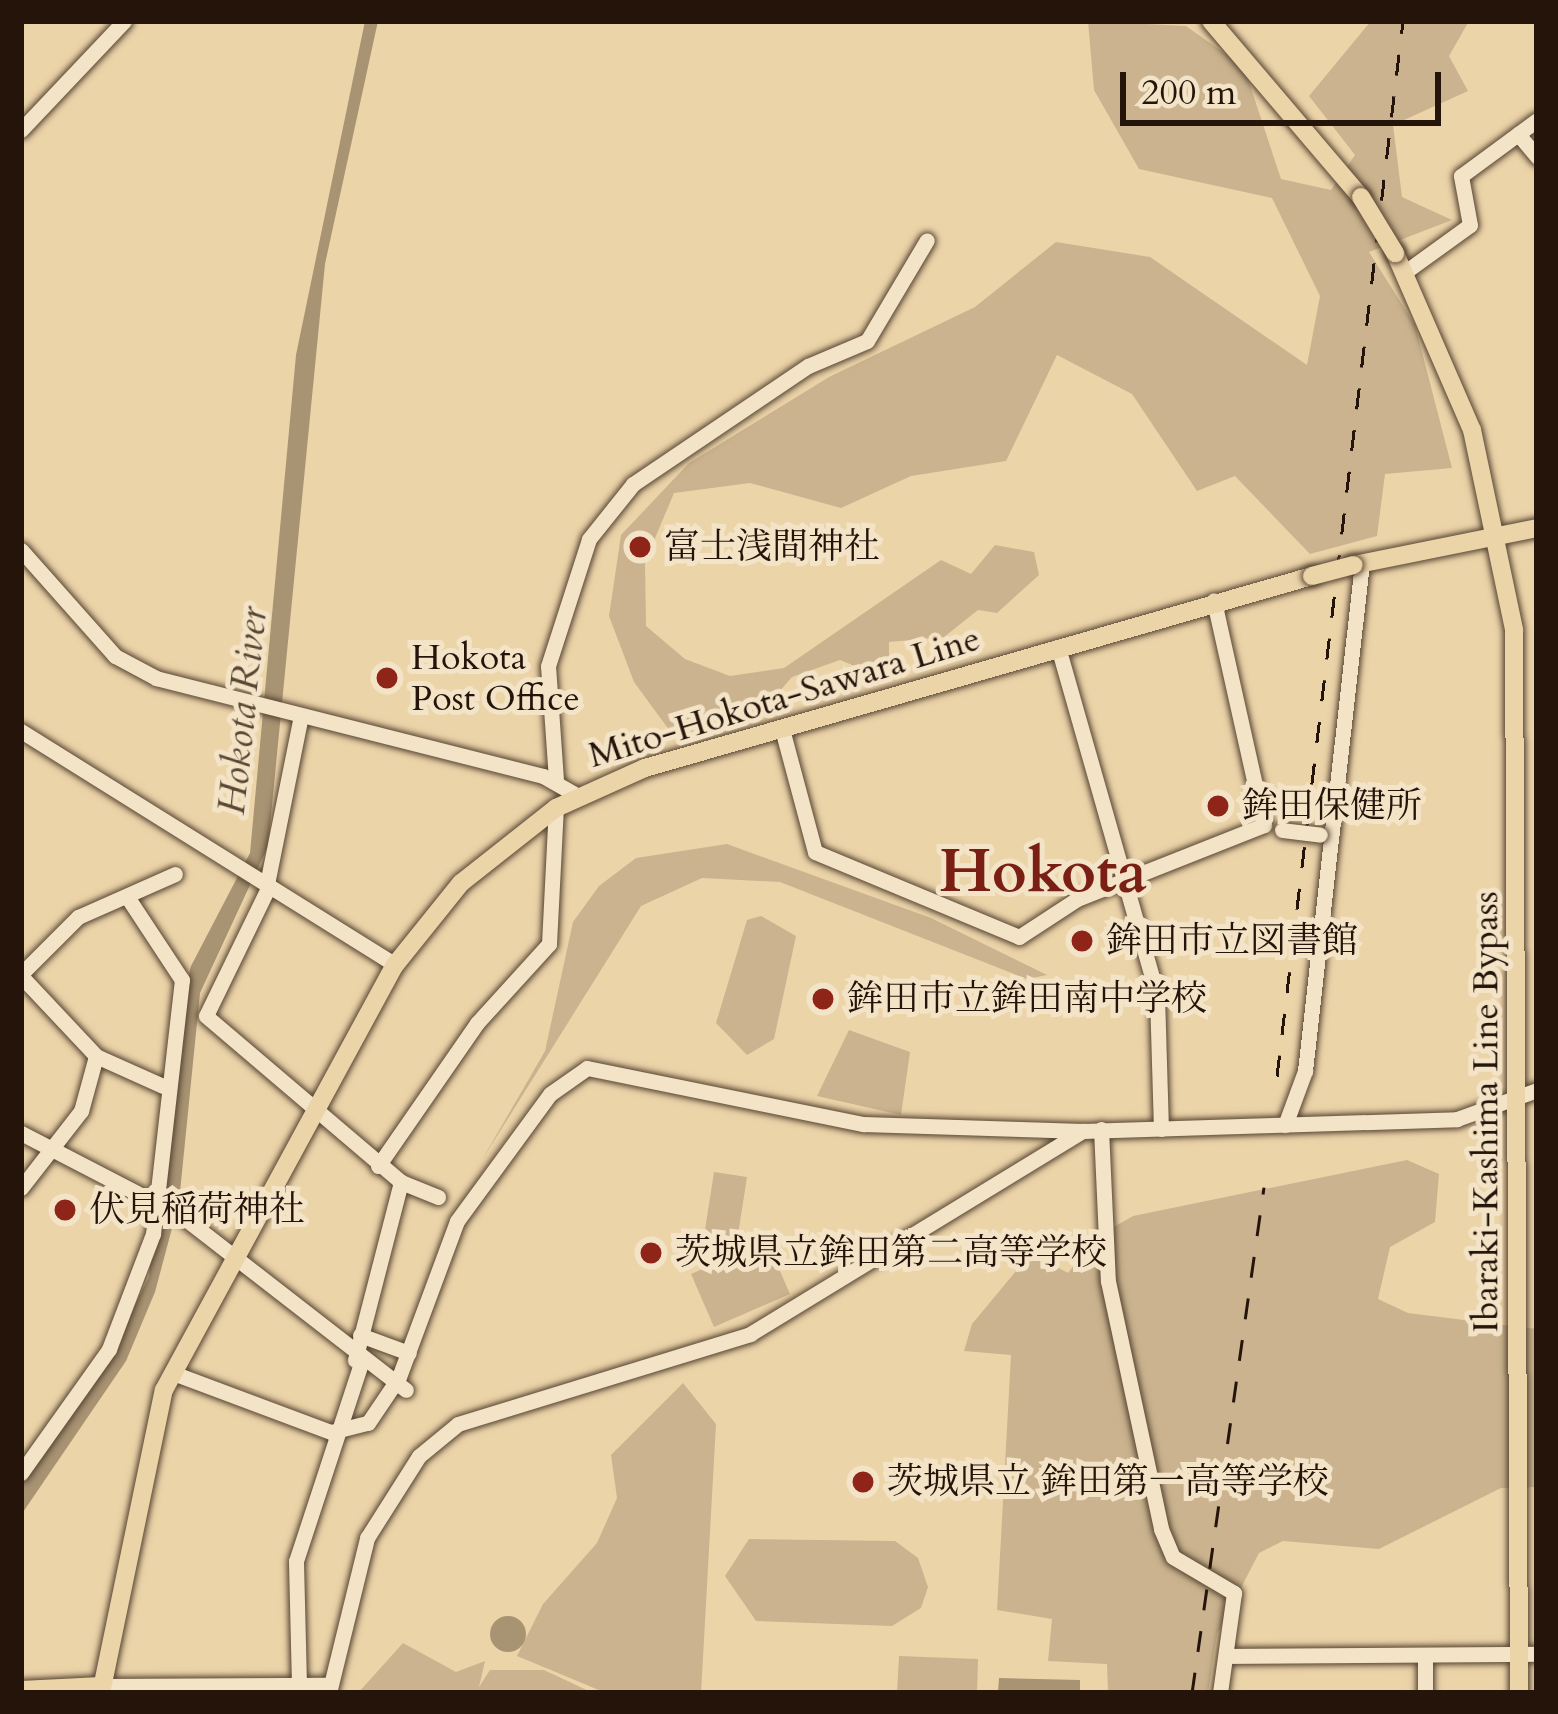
<!DOCTYPE html>
<meta charset="utf-8">
<style>
body{margin:0}
#map{position:relative;width:1558px;height:1714px;overflow:hidden;background:#ecd4a9;font-family:Cardo,"Noto Serif JP",serif}
div>[style]{position:absolute}
[style*='--x']{left:calc(var(--x)*1px);top:calc(var(--y)*1px);width:calc(var(--w)*1px);rotate:calc(var(--a)*1deg)}
.green>*{inset:0;background:#cab38e}
.water>*{inset:0;background:#a89373}
.round{border-radius:50%}
.roads{filter:drop-shadow(0 0 3px #564432) drop-shadow(0 0 3px #564432)}
.minor>*{height:15px;margin:-7.5px;padding:0 7.5px;transform-origin:7.5px;border-radius:7.5px;background:#f3e3c7}
.major>*{height:18px;margin:-9px;padding:0 9px;transform-origin:9px;border-radius:9px;background:#ecd4a9}
.rail>*{height:3px;margin-top:-1.5px;transform-origin:0;background:repeating-linear-gradient(90deg,#24140a 0 21px,transparent 0 42px)}
.bridges{filter:drop-shadow(0 0 3px #564432) drop-shadow(0 0 3px #564432)}
.minor-bridge>*{height:15px;margin:-7.5px;padding:0 7.5px;transform-origin:7.5px;border-radius:7.5px;background:#f3e3c7}
.major-bridge>*{height:18px;margin:-9px;padding:0 9px;transform-origin:9px;border-radius:9px;background:#ecd4a9}
.dots>*{width:33px;height:33px;translate:-50% -50%;box-sizing:border-box;border:6px solid #f3e3c7;border-radius:50%}
span{translate:-50% -50%;white-space:nowrap;text-align:center;line-height:1.15;-webkit-text-stroke:10px #f3e3c7;paint-order:stroke}
.poi-label{font-size:36px;color:#24140a}
.left{translate:0 -50%;text-align:left}
.street-label{font-size:36px;color:#24140a}
.water-label{font-size:39px;color:#594734;font-style:italic}
.town-label{font-size:60px;color:#7a1f14;font-weight:700}
.frame{position:absolute;inset:0;border:24px solid #24140a;pointer-events:none}
.scale{position:absolute;left:1120px;top:72px;width:321px;height:54px;box-sizing:border-box;border:6px solid #24140a;border-top:0;padding-left:15px;font-size:36px;line-height:42px;white-space:nowrap;color:#24140a;-webkit-text-stroke:9px #f3e3c7;paint-order:stroke}
</style>
<div id="map">
<div class="green">
<div style="clip-path:polygon(1088px 21px,1186px 26px,1244px 67px,1281px 179px,1331px 190px,1355px 155px,1309px 96px,1371px 21px,1469px 21px,1449px 56px,1468px 91px,1393px 125px,1402px 197px,1452px 220px,1369px 252px,1415px 325px,1452px 468px,1385px 474px,1377px 536px,1310px 554px,1235px 476px,1197px 491px,1132px 394px,1057px 355px,1006px 461px,911px 476px,841px 508px,750px 483px,674px 493px,645px 562px,646px 626px,685px 659px,730px 676px,784px 668px,941px 560px,971px 574px,995px 545px,1034px 552px,1039px 575px,997px 613px,978px 610px,944px 637px,889px 642px,889px 680px,840px 660px,792px 677px,760px 714px,675px 738px,634px 682px,609px 616px,621px 535px,689px 463px,829px 377px,975px 307px,1056px 242px,1150px 257px,1307px 365px,1320px 296px,1272px 198px,1139px 169px,1094px 90px)"></div>
<div style="clip-path:polygon(727px 844px,931px 918px,1047px 975px,1027px 979px,780px 882px,702px 878px,641px 906px,482px 1160px,545px 1051px,573px 922px,599px 886px,636px 858px)"></div>
<div style="clip-path:polygon(761px 916px,796px 936px,774px 1039px,747px 1055px,716px 1023px,747px 920px)"></div>
<div style="clip-path:polygon(849px 1030px,910px 1052px,901px 1115px,817px 1096px)"></div>
<div style="clip-path:polygon(1407px 1160px,1439px 1174px,1435px 1222px,1390px 1247px,1378px 1299px,1408px 1313px,1537px 1329px,1537px 1487px,1501px 1488px,1379px 1549px,1283px 1541px,1259px 1553px,1217px 1634px,1208px 1693px,1108px 1693px,1107px 1664px,1048px 1661px,1052px 1619px,997px 1610px,1011px 1355px,964px 1351px,972px 1324px,1031px 1253px,1068px 1273px,1096px 1237px,1133px 1216px)"></div>
<div style="clip-path:polygon(714px 1172px,747px 1177px,737px 1241px,704px 1236px)"></div>
<div style="clip-path:polygon(767px 1241px,790px 1294px,714px 1327px,691px 1274px)"></div>
<div style="clip-path:polygon(683px 1383px,716px 1424px,701px 1693px,606px 1693px,517px 1656px,543px 1604px,597px 1543px,617px 1498px,611px 1455px)"></div>
<div style="clip-path:polygon(749px 1539px,895px 1541px,918px 1558px,928px 1587px,921px 1608px,892px 1626px,756px 1621px,725px 1576px)"></div>
<div style="clip-path:polygon(403px 1643px,456px 1672px,485px 1661px,479px 1687px,490px 1670px,544px 1670px,593px 1693px,358px 1693px)"></div>
<div style="clip-path:polygon(899px 1656px,978px 1659px,977px 1693px,897px 1693px)"></div>
</div>
<div class="water">
<div style="clip-path:polygon(365px 21px,378px 21px,325px 264px,268px 846px,200px 993px,179px 1202px,155px 1292px,126px 1361px,21px 1515px,21px 1484px,104px 1368px,149px 1277px,171px 1049px,191px 966px,250px 853px,296px 355px)"></div>
<div class="round" style="left:490px;top:1616px;width:36px;height:36px"></div>
<div style="clip-path:polygon(999px 1678px,1080px 1680px,1080px 1693px,998px 1693px)"></div>
</div>
<div class="roads">
<div class="minor">
<div style="--x:21;--y:130;--w:150;--a:-46.6"></div>
<div style="--x:1518;--y:134;--w:30;--a:50"></div>
<div style="--x:1405;--y:272;--w:80;--a:-35.9"></div>
<div style="--x:1470;--y:225;--w:50;--a:-100.4"></div>
<div style="--x:1461;--y:176;--w:94;--a:-36.4"></div>
<div style="--x:21;--y:550;--w:142;--a:48.4"></div>
<div style="--x:115;--y:656;--w:47;--a:28.2"></div>
<div style="--x:156;--y:678;--w:399;--a:14.2"></div>
<div style="--x:543;--y:776;--w:40;--a:29.7"></div>
<div style="--x:1058;--y:647;--w:362;--a:74.1"></div>
<div style="--x:1157;--y:995;--w:134;--a:88.3"></div>
<div style="--x:782;--y:729;--w:127;--a:75"></div>
<div style="--x:815;--y:852;--w:221;--a:22.6"></div>
<div style="--x:1019;--y:937;--w:69;--a:-33.2"></div>
<div style="--x:1077;--y:899;--w:201;--a:-21.6"></div>
<div style="--x:1264;--y:825;--w:230;--a:-102.6"></div>
<div style="--x:21;--y:731;--w:441;--a:32"></div>
<div style="--x:556;--y:780;--w:114;--a:-94"></div>
<div style="--x:548;--y:666;--w:133;--a:-72.1"></div>
<div style="--x:589;--y:539;--w:70;--a:-51.3"></div>
<div style="--x:633;--y:484;--w:211;--a:-34"></div>
<div style="--x:808;--y:366;--w:64;--a:-23"></div>
<div style="--x:867;--y:341;--w:117;--a:-59.3"></div>
<div style="--x:267;--y:884;--w:171;--a:-78.6"></div>
<div style="--x:269;--y:886;--w:144;--a:115.9"></div>
<div style="--x:206;--y:1016;--w:256;--a:40.4"></div>
<div style="--x:401;--y:1182;--w:184;--a:104.5"></div>
<div style="--x:21;--y:974;--w:81;--a:-45"></div>
<div style="--x:78;--y:917;--w:106;--a:-23.9"></div>
<div style="--x:21;--y:976;--w:110;--a:46.8"></div>
<div style="--x:96;--y:1056;--w:73;--a:24.1"></div>
<div style="--x:1285;--y:1125;--w:58;--a:-69.7"></div>
<div style="--x:1305;--y:1071;--w:511;--a:-83.6"></div>
<div style="--x:1101;--y:1129;--w:152;--a:87.4"></div>
<div style="--x:1108;--y:1281;--w:254;--a:77.9"></div>
<div style="--x:1161;--y:1529;--w:30;--a:67"></div>
<div style="--x:1173;--y:1557;--w:71;--a:30.5"></div>
<div style="--x:1234;--y:1593;--w:101;--a:98"></div>
<div style="--x:21;--y:1133;--w:182;--a:27.4"></div>
<div style="--x:183;--y:1217;--w:282;--a:37.8"></div>
<div style="--x:378;--y:1166;--w:174;--a:-55.3"></div>
<div style="--x:477;--y:1023;--w:107;--a:-47.7"></div>
<div style="--x:549;--y:944;--w:136;--a:-87.1"></div>
<div style="--x:401;--y:1182;--w:40;--a:22"></div>
<div style="--x:21;--y:1188;--w:98;--a:-52.1"></div>
<div style="--x:81;--y:1111;--w:57;--a:-74.7"></div>
<div style="--x:360;--y:1335;--w:52;--a:20.2"></div>
<div style="--x:173;--y:1373;--w:169;--a:20.5"></div>
<div style="--x:331;--y:1432;--w:38;--a:-14"></div>
<div style="--x:368;--y:1423;--w:55;--a:-56"></div>
<div style="--x:399;--y:1377;--w:166;--a:-69.6"></div>
<div style="--x:457;--y:1221;--w:157;--a:-53.8"></div>
<div style="--x:550;--y:1094;--w:45;--a:-35.1"></div>
<div style="--x:587;--y:1068;--w:282;--a:11.5"></div>
<div style="--x:863;--y:1124;--w:220;--a:1.8"></div>
<div style="--x:1083;--y:1131;--w:374;--a:-1.8"></div>
<div style="--x:1457;--y:1119;--w:85;--a:-19.9"></div>
<div style="--x:21;--y:1473;--w:152;--a:-54.6"></div>
<div style="--x:109;--y:1349;--w:123;--a:-69.1"></div>
<div style="--x:153;--y:1234;--w:256;--a:-83.5"></div>
<div style="--x:182;--y:980;--w:98;--a:-123.4"></div>
<div style="--x:1226;--y:1656;--w:311;--a:-0.4"></div>
<div style="--x:299;--y:1685;--w:124;--a:-91.4"></div>
<div style="--x:296;--y:1561;--w:208;--a:-71.8"></div>
<div style="--x:101;--y:1686;--w:229;--a:-0.3"></div>
<div style="--x:329;--y:1693;--w:160;--a:-76.2"></div>
<div style="--x:367;--y:1538;--w:97;--a:-57.6"></div>
<div style="--x:419;--y:1456;--w:50;--a:-39.4"></div>
<div style="--x:458;--y:1424;--w:306;--a:-17.1"></div>
<div style="--x:750;--y:1334;--w:390;--a:-31.4"></div>
<div style="--x:1425;--y:1693;--w:37;--a:-90"></div>
</div>
<div class="major">
<div style="--x:1211;--y:21;--w:231;--a:49.6"></div>
<div style="--x:1395;--y:253;--w:193;--a:66.5"></div>
<div style="--x:1472;--y:430;--w:204;--a:78.1"></div>
<div style="--x:1514;--y:630;--w:1063;--a:89.73"></div>
<div style="--x:1354;--y:565;--w:187;--a:-11.4"></div>
<div style="--x:21;--y:1690;--w:80;--a:-2.9"></div>
<div style="--x:101;--y:1693;--w:309;--a:-78.3"></div>
<div style="--x:164;--y:1390;--w:484;--a:-61.5"></div>
<div style="--x:395;--y:965;--w:105;--a:-51.2"></div>
<div style="--x:461;--y:883;--w:121;--a:-38.3"></div>
<div style="--x:556;--y:808;--w:98;--a:-24.2"></div>
<div style="--x:645;--y:768;--w:694;--a:-16.06"></div>
</div>
</div>
<div class="rail">
<div style="--x:1277;--y:1076;--w:1062;--a:-83.19"></div>
<div style="--x:1192;--y:1693;--w:511;--a:-81.9"></div>
</div>
<div class="bridges">
<div class="minor-bridge">
<div style="--x:1282;--y:830;--w:38;--a:7"></div>
</div>
<div class="major-bridge">
<div style="--x:1361;--y:197;--w:66;--a:58.7"></div>
<div style="--x:1312;--y:576;--w:43;--a:-14.7"></div>
</div>
</div>
<div class="dots">
<div style="left:640px;top:547px;background:#8f2418"></div>
<div style="left:387px;top:678px;background:#8f2418"></div>
<div style="left:1218px;top:806px;background:#8f2418"></div>
<div style="left:1082px;top:941px;background:#8f2418"></div>
<div style="left:823px;top:999px;background:#8f2418"></div>
<div style="left:65px;top:1210px;background:#8f2418"></div>
<div style="left:651px;top:1253px;background:#8f2418"></div>
<div style="left:863px;top:1482px;background:#8f2418"></div>
</div>
<div class="poi-label">
<span class="left" style="left:664px;top:547px">富士浅間神社</span>
<span class="left" style="left:411px;top:678px">Hokota<br>Post Office</span>
<span class="left" style="left:1242px;top:806px">鉾田保健所</span>
<span class="left" style="left:1106px;top:941px">鉾田市立図書館</span>
<span class="left" style="left:847px;top:999px">鉾田市立鉾田南中学校</span>
<span class="left" style="left:89px;top:1210px">伏見稲荷神社</span>
<span class="left" style="left:675px;top:1253px">茨城県立鉾田第二高等学校</span>
<span class="left" style="left:887px;top:1482px">茨城県立 鉾田第一高等学校</span>
</div>
<div class="street-label">
<span style="left:784px;top:697px;rotate:-17deg">Mito-Hokota-Sawara Line</span>
<span style="left:1486px;top:1112px;rotate:-90deg">Ibaraki-Kashima Line Bypass</span>
</div>
<div class="water-label">
<span style="left:243px;top:711px;rotate:-84deg">Hokota River</span>
</div>
<div class="town-label">
<span style="left:1043px;top:872px">Hokota</span>
</div>
<div class="frame"></div>
<div class="scale">200 m</div>
</div>
